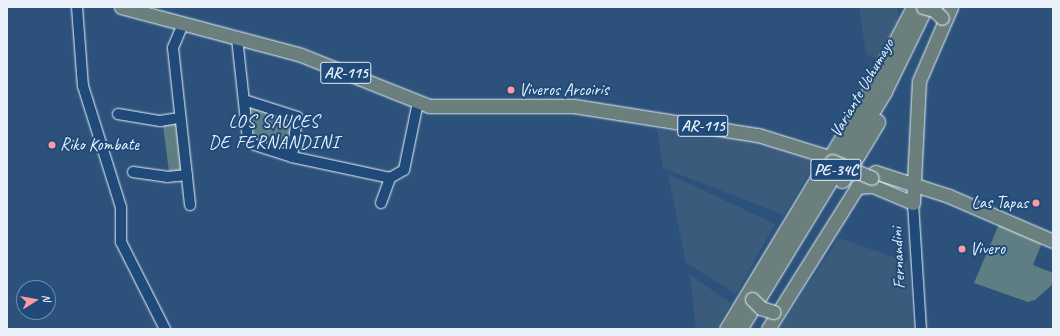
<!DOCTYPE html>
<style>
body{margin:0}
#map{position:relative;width:1060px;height:336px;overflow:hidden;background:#2c527b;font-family:Caveat,sans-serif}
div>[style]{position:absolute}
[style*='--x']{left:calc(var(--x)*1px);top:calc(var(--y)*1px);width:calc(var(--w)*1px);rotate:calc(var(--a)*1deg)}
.built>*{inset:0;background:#3b5b7c}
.green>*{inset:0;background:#5e7e83}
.roads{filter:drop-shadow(0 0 1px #e8f1f8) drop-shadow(0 0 1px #e8f1f8)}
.minor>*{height:10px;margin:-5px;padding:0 5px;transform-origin:5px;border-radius:5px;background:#1f4a7a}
.major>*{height:13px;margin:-6.5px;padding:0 6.5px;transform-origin:6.5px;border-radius:6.5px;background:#6b7f7c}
.highway>*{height:15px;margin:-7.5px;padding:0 7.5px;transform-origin:7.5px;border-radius:7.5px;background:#6b7f7c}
.bridges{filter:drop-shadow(0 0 1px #e8f1f8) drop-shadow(0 0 1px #e8f1f8)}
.major-bridge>*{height:13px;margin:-6.5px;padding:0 6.5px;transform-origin:6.5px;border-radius:6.5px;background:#6b7f7c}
.dots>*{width:11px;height:11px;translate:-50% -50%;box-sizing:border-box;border:2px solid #1f4a7a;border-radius:50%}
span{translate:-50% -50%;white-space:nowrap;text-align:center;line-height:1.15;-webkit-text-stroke:4px #1f4a7a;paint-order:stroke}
.shield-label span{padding:1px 3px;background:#1f4a7a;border:1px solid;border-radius:3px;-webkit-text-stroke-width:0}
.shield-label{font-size:16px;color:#e8f1f8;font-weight:700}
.street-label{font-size:17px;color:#e8f1f8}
.poi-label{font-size:17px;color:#e8f1f8}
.left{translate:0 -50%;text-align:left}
.right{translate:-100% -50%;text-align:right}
.neighbourhood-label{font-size:18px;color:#e8f1f8;letter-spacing:1px}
.frame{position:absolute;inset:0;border:8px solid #e8f1f8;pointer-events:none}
.north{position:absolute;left:16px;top:280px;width:40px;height:40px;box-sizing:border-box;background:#1f4a7a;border:1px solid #6f8dac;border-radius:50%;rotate:79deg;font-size:11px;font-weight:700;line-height:16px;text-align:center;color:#e8f1f8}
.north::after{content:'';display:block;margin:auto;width:14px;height:18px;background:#ff9aa2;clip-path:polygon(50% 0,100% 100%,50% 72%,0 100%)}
</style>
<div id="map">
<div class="built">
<div style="clip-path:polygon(859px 7px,898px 7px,898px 19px,878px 60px,866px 54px)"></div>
<div style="clip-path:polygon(657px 129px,767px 140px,817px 159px,784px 215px,663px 168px)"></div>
<div style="clip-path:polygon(668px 174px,775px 224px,736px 294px,686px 263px)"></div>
<div style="clip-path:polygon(839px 238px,908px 262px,913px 329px,779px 329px)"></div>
<div style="clip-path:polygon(690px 275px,731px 303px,716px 329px,696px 329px)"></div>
</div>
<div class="green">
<div style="clip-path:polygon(252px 106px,294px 119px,290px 152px,253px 141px,249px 108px)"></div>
<div style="clip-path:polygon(177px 123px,183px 171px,169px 172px,163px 125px)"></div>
<div style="clip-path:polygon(999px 224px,1042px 243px,1033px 265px,1053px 273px,1053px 280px,1051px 286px,1035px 300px,1028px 302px,974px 283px)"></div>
</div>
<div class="roads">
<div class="minor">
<div style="--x:77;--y:7;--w:79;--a:85.7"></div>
<div style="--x:83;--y:86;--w:127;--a:72.6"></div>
<div style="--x:121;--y:207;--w:35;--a:90"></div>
<div style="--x:121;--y:242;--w:97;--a:63.2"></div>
<div style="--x:183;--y:24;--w:26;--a:113"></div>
<div style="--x:173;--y:48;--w:158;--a:83.8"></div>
<div style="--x:237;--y:38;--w:102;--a:83.8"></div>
<div style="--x:248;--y:139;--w:9;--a:41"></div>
<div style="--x:255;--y:145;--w:39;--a:18"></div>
<div style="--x:292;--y:157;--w:100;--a:12.1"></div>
<div style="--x:390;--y:178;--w:16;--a:-30"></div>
<div style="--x:404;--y:170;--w:69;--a:-78.4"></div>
<div style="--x:244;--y:100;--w:56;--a:17.8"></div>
<div style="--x:297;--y:117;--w:40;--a:97.1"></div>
<div style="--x:118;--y:114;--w:43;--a:9.5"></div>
<div style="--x:160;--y:121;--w:20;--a:-9"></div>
<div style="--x:133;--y:172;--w:34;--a:8"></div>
<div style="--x:167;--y:177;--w:20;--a:-6"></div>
<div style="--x:381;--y:203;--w:27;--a:-70"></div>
<div style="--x:913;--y:203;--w:126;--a:86.4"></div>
</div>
<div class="major">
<div style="--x:121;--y:7;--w:186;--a:14.9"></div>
<div style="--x:301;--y:55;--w:138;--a:21.7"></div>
<div style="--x:429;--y:106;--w:145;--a:0"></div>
<div style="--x:574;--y:106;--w:186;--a:9"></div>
<div style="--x:758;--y:135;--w:74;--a:17.2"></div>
<div style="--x:875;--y:172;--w:78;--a:18"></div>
<div style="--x:949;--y:196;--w:113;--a:23.4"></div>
<div style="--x:726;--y:329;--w:265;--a:-58.9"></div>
<div style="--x:863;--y:102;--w:107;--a:-62.2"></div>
<div style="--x:768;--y:329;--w:168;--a:-57.9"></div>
<div style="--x:857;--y:187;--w:16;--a:-4"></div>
<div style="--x:873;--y:186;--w:43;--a:23"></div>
<div style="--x:913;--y:203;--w:122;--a:-87.2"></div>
<div style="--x:919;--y:81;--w:81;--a:-66.6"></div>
</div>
<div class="highway">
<div style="--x:842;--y:180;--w:68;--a:-58.9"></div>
<div style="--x:739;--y:329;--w:279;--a:-58.6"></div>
<div style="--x:884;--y:91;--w:93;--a:-64"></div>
</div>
</div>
<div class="bridges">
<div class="major-bridge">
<div style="--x:923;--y:7;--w:11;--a:15"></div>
<div style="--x:934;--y:10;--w:11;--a:45"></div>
<div style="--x:832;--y:161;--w:43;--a:23"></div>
<div style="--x:752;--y:299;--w:13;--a:45"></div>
<div style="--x:761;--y:308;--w:13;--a:18"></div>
</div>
</div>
<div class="dots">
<div style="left:511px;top:90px;background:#ff9aa2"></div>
<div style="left:52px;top:145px;background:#ff9aa2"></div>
<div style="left:1036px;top:203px;background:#ff9aa2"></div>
<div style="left:962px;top:249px;background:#ff9aa2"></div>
</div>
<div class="shield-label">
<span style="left:346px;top:73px">AR-115</span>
<span style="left:703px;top:126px">AR-115</span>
<span style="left:836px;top:170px">PE-34C</span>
</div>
<div class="street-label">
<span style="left:862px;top:88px;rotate:-60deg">Variante Uchumayo</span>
<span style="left:898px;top:258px;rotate:-93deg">Fernandini</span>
</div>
<div class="poi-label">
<span class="left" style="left:519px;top:90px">Viveros Arcoiris</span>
<span class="left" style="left:60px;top:145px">Riko Kombate</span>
<span class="right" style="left:1028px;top:203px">Las Tapas</span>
<span class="left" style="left:970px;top:249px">Vivero</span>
</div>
<div class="neighbourhood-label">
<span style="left:274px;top:132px">LOS SAUCES<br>DE FERNANDINI</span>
</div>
<div class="frame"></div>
<div class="north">N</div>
</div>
